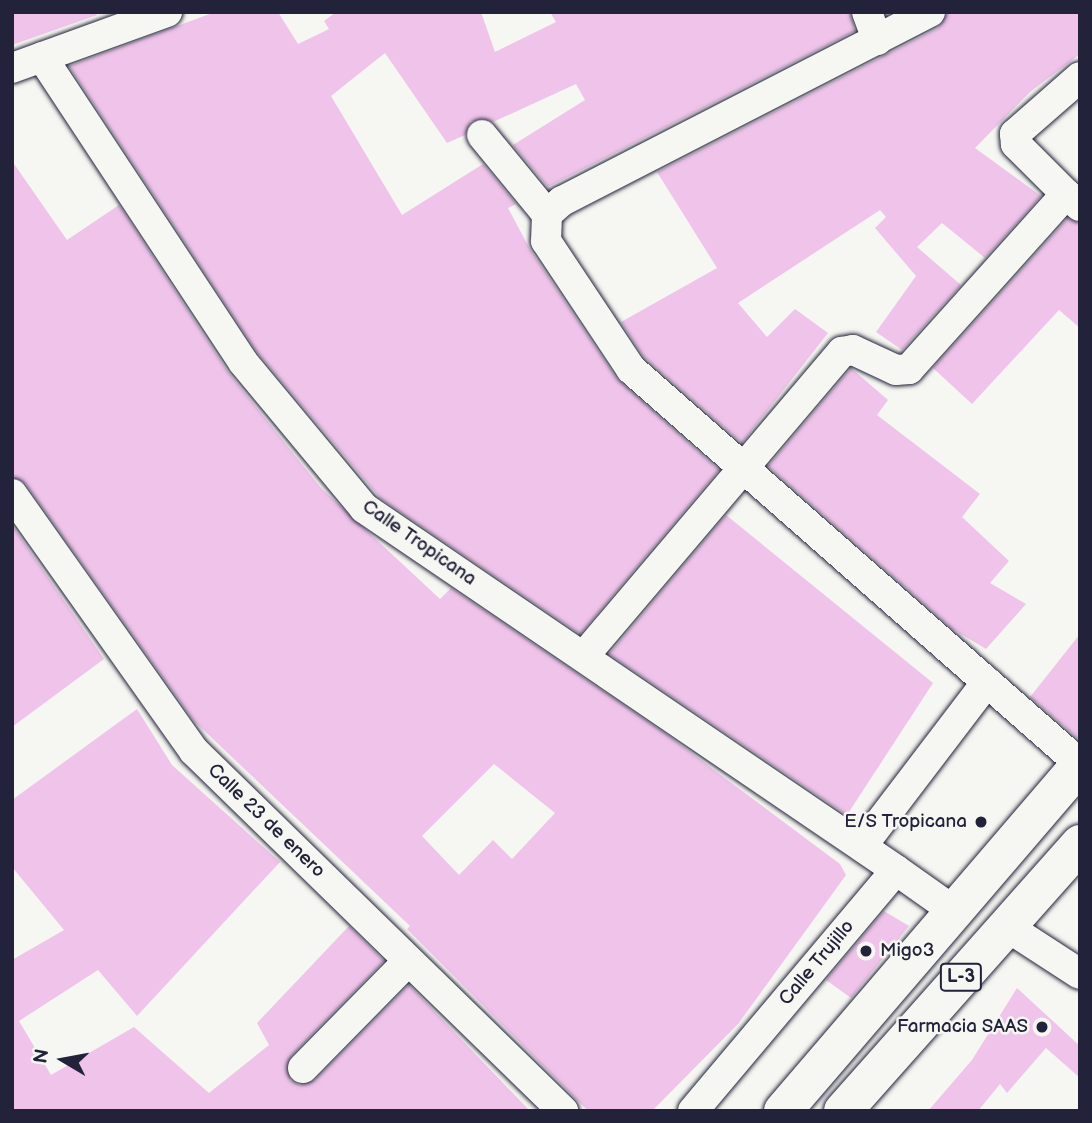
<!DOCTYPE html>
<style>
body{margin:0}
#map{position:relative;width:1092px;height:1123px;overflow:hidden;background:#f6f6f2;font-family:"Balsamiq Sans",sans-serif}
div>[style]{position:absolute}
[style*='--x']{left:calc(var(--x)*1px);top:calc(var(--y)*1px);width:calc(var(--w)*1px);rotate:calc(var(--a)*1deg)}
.building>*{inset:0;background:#f0c4ea}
.roads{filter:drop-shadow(0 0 2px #22223b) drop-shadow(0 0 2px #22223b)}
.minor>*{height:30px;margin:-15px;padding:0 15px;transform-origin:15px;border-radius:15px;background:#f6f6f2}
.major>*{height:38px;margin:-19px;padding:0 19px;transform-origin:19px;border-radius:19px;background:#f6f6f2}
.dots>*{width:19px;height:19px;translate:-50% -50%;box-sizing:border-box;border:4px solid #f6f6f2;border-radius:50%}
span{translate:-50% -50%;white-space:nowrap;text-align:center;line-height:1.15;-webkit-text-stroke:5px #f6f6f2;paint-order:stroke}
.shield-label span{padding:2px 5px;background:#f6f6f2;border:2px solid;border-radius:5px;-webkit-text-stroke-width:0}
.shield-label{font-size:18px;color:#22223b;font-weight:700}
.street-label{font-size:19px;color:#22223b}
.poi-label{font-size:19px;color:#22223b}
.right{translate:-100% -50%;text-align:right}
.left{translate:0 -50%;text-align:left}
.frame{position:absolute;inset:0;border:14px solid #22223b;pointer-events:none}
.north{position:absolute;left:28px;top:1025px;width:70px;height:70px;-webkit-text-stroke:5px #f6f6f2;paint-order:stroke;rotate:280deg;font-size:19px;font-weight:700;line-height:28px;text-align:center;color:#22223b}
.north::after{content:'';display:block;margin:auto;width:24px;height:32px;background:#22223b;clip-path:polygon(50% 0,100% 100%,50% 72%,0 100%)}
</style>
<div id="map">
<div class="building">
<div style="clip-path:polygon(12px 12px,96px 12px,97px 15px,12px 45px)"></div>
<div style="clip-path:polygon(215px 12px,278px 12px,298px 44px,329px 29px,324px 21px,336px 12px,481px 12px,495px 52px,556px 22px,550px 12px,850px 12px,855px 31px,548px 187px,513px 145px,585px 100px,576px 84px,493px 122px,471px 121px,465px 135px,447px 143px,385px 53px,331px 96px,402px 215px,483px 164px,516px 204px,508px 208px,531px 251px,617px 379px,719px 470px,580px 634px,380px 498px,257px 352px,69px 66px)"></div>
<div style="clip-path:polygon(948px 12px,1080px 12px,1080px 54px,1030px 92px,975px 148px,1041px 196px,985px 258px,942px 223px,917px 247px,961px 285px,902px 350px,876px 332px,916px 276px,875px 228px,886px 217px,880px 210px,738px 303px,767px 337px,795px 309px,828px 333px,742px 443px,644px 357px,621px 322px,717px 268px,657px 172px,938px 28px)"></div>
<div style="clip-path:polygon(evenodd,12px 161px,67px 240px,119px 205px,228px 372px,321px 488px,440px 599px,451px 588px,666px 734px,840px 864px,846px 875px,738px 1024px,652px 1111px,588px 1111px,407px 929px,410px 926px,194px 721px,26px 484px,12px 477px,12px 161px,494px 764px,555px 813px,512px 859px,493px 840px,459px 875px,422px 836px,494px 764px)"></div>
<div style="clip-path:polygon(1068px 218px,1080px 224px,1080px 328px,1059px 310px,972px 404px,933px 368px)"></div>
<div style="clip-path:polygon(851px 368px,888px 400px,877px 415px,980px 494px,962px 517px,1009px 561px,990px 583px,1026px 604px,986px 649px,954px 630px,768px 466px)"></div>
<div style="clip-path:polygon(726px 515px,933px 683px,847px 815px,609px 654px)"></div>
<div style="clip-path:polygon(12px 525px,104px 659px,12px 727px)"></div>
<div style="clip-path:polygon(1080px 634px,1080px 740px,1030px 697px)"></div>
<div style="clip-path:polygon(137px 709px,172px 765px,280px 862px,137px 1016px,98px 970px,19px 1021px,51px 1075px,134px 1027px,209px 1093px,269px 1045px,257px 1023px,349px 926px,384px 961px,291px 1056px,290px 1080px,299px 1085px,315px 1080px,409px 985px,530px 1111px,12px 1111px,12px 960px,64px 930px,12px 867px,12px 800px)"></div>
<div style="clip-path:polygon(884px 911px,909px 926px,851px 998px,826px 980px)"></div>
<div style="clip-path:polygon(1017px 988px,1080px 1046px,1080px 1078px,1046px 1048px,1007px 1093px,1000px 1084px,978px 1111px,928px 1111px,972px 1060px)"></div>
</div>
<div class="roads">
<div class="minor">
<div style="--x:867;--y:12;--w:30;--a:70"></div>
<div style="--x:930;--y:12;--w:414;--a:152.8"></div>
<div style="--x:562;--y:201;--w:20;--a:139"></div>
<div style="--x:547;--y:214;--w:27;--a:92"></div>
<div style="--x:546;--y:241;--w:154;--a:56.4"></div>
<div style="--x:631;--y:369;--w:598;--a:41.34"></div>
<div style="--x:42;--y:57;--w:365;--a:56.6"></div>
<div style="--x:243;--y:362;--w:190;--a:50.3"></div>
<div style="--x:364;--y:508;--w:643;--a:34.23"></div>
<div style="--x:12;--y:68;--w:165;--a:-19.9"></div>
<div style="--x:482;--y:135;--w:102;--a:50.6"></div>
<div style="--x:1066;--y:194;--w:71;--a:-135"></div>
<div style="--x:1016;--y:144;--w:10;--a:-96"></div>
<div style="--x:1015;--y:134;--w:86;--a:-41.2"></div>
<div style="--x:12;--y:494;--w:315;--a:54.7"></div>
<div style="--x:194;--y:751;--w:516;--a:44.29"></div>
<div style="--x:584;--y:656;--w:399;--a:-49.7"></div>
<div style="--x:842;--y:352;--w:11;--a:-10"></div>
<div style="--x:853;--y:350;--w:47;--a:24.9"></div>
<div style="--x:896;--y:370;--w:13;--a:-4"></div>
<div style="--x:909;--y:369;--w:235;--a:-48.1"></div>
<div style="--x:1066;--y:194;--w:18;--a:41"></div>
<div style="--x:862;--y:846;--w:206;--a:-52.7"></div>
<div style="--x:1006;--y:926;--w:88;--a:33"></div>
<div style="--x:303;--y:1068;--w:150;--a:-45.5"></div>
<div style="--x:693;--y:1111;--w:315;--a:-49.9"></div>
<div style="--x:896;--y:870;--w:71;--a:35.3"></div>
</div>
<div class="major">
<div style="--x:783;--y:1111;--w:456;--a:-49.4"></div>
<div style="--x:843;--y:1111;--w:357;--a:-48.4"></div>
</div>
</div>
<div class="dots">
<div style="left:981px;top:822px;background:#22223b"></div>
<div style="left:866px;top:951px;background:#22223b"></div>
<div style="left:1042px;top:1027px;background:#22223b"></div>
</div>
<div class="shield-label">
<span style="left:961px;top:977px">L-3</span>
</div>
<div class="street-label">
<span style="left:419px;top:543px;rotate:35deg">Calle Tropicana</span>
<span style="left:266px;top:821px;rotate:44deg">Calle 23 de enero</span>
<span style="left:817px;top:963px;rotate:-50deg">Calle Trujillo</span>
</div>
<div class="poi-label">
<span class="right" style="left:967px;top:822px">E/S Tropicana</span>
<span class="left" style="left:880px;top:951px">Migo3</span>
<span class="right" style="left:1028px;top:1027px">Farmacia SAAS</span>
</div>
<div class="frame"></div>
<div class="north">N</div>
</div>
